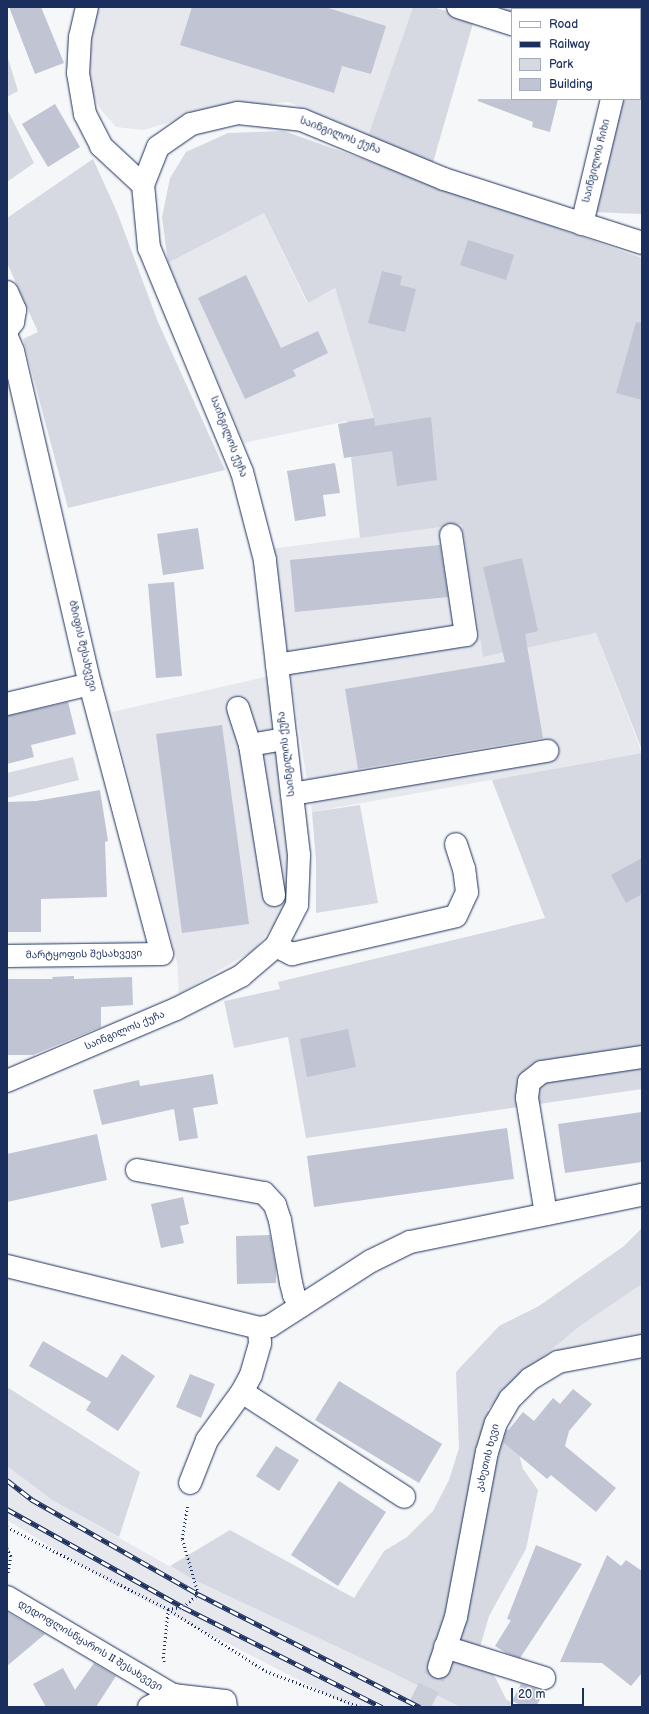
<!DOCTYPE html>
<meta charset="utf-8">
<style>
body{margin:0}
#map{position:relative;width:649px;height:1714px;overflow:hidden;background:#f6f7f9;font-family:"Balsamiq Sans","Noto Sans Georgian",sans-serif}
div>[style]{position:absolute}
[style*='--x']{left:calc(var(--x)*1px);top:calc(var(--y)*1px);width:calc(var(--w)*1px);rotate:calc(var(--a)*1deg)}
.built>*{inset:0;background:#e6e8ee}
.green>*{inset:0;background:#d6d9e2}
.building>*{inset:0;background:#c0c4d3}
.minor-tunnel>*{height:22px;margin-top:-11px;transform-origin:0;background:repeating-linear-gradient(90deg,#cacfda 0 22px,transparent 0 33px)}
.path>*{height:2.5px;margin-top:-1.25px;transform-origin:0;background:repeating-linear-gradient(90deg,#1b2f5e 0 1px,transparent 0 4px)}
.roads{filter:drop-shadow(0 0 1px #1b2f5e) drop-shadow(0 0 1px #1b2f5e)}
.minor>*{height:22px;margin:-11px;padding:0 11px;transform-origin:11px;border-radius:11px;background:#fff}
.rail>*{height:4.5px;margin-top:-2.25px;transform-origin:0;background:repeating-linear-gradient(90deg,#fff 0 9px,#1b2f5e 0 18px);box-sizing:border-box;border-block:1px solid #1b2f5e}
span{translate:-50% -50%;white-space:nowrap;text-align:center;line-height:1.15;-webkit-text-stroke:3px #fff;paint-order:stroke}
.street-label{font-size:10px;color:#1b2f5e}
.frame{position:absolute;inset:0;border:8px solid #1b2f5e;pointer-events:none}
.legend{position:absolute;left:511px;top:8px;width:130px;height:92px;box-sizing:border-box;background:#fff;border:1px solid #a4acbf;margin:0;padding:5px 7px;list-style:none;font-size:12px;color:#1b2f5e}
.legend li{display:flex;align-items:center;gap:8px;height:20px}
.legend b{width:20px;border:1px solid #a4acbf}
.scale{position:absolute;left:511px;top:1688px;width:73px;height:18px;box-sizing:border-box;border:2px solid #1b2f5e;border-top:0;padding-left:5px;font-size:12px;line-height:14px;white-space:nowrap;color:#1b2f5e;-webkit-text-stroke:3px #fff;paint-order:stroke}
</style>
<div id="map">
<div class="built">
<div style="clip-path:polygon(98px 7px,413px 7px,367px 139px,289px 102px,224px 107px,143px 130px,116px 127px,101px 110px,91px 92px,86px 68px,94px 17px)"></div>
<div style="clip-path:polygon(264px 213px,307px 303px,335px 288px,374px 418px,347px 421px,244px 443px,168px 263px)"></div>
<div style="clip-path:polygon(462px 524px,483px 657px,596px 633px,642px 753px,312px 812px,270px 549px)"></div>
<div style="clip-path:polygon(269px 676px,290px 877px,283px 913px,254px 950px,179px 994px,177px 962px,112px 712px)"></div>
<div style="clip-path:polygon(642px 1284px,642px 1335px,538px 1361px,580px 1326px)"></div>
<div style="clip-path:polygon(7px 1466px,52px 1500px,194px 1580px,391px 1672px,460px 1707px,351px 1707px,105px 1580px,7px 1520px)"></div>
</div>
<div class="green">
<div style="clip-path:polygon(413px 7px,433px 7px,474px 20px,432px 166px,367px 139px)"></div>
<div style="clip-path:polygon(491px 7px,629px 7px,628px 9px,512px 9px,512px 14px)"></div>
<div style="clip-path:polygon(642px 24px,642px 214px,592px 212px,620px 99px,640px 99px,640px 29px)"></div>
<div style="clip-path:polygon(7px 55px,18px 91px,7px 97px)"></div>
<div style="clip-path:polygon(7px 109px,34px 163px,7px 182px)"></div>
<div style="clip-path:polygon(284px 131px,642px 258px,642px 750px,596px 633px,483px 657px,462px 524px,360px 538px,347px 421px,374px 418px,335px 288px,308px 303px,264px 213px,168px 263px,162px 217px,170px 178px,186px 152px,228px 133px)"></div>
<div style="clip-path:polygon(93px 159px,117px 212px,158px 322px,225px 470px,68px 508px,23px 339px,38px 332px,7px 263px,7px 218px)"></div>
<div style="clip-path:polygon(642px 753px,642px 1089px,306px 1138px,288px 1037px,234px 1048px,224px 1001px,280px 989px,278px 982px,545px 918px,492px 780px)"></div>
<div style="clip-path:polygon(73px 757px,79px 780px,7px 798px,7px 773px)"></div>
<div style="clip-path:polygon(360px 805px,378px 903px,316px 913px,316px 861px,312px 812px)"></div>
<div style="clip-path:polygon(642px 1228px,642px 1284px,580px 1326px,538px 1361px,487px 1410px,514px 1436px,523px 1469px,538px 1490px,526px 1549px,489px 1616px,480px 1647px,506px 1699px,518px 1707px,460px 1707px,391px 1672px,194px 1580px,170px 1566px,230px 1530px,354px 1598px,384px 1551px,407px 1537px,433px 1511px,449px 1480px,459px 1448px,456px 1372px,499px 1326px,539px 1306px,624px 1246px)"></div>
<div style="clip-path:polygon(7px 1387px,140px 1472px,119px 1537px,52px 1500px,7px 1466px)"></div>
</div>
<div class="building">
<div style="clip-path:polygon(9px 7px,41px 7px,64px 63px,35px 74px)"></div>
<div style="clip-path:polygon(192px 7px,325px 7px,386px 26px,371px 74px,342px 66px,334px 93px,180px 45px)"></div>
<div style="clip-path:polygon(478px 99px,558px 99px,550px 132px,532px 127px,533px 122px,478px 101px)"></div>
<div style="clip-path:polygon(55px 104px,80px 147px,48px 167px,22px 124px)"></div>
<div style="clip-path:polygon(468px 240px,514px 255px,506px 280px,460px 265px)"></div>
<div style="clip-path:polygon(382px 271px,402px 276px,400px 285px,416px 289px,405px 332px,368px 323px)"></div>
<div style="clip-path:polygon(246px 275px,281px 348px,318px 331px,328px 353px,293px 370px,296px 376px,245px 399px,198px 298px)"></div>
<div style="clip-path:polygon(636px 322px,642px 323px,642px 400px,616px 393px)"></div>
<div style="clip-path:polygon(431px 417px,437px 480px,397px 486px,392px 451px,344px 458px,338px 424px,374px 418px,375px 426px)"></div>
<div style="clip-path:polygon(335px 463px,340px 493px,323px 495px,326px 516px,295px 521px,287px 471px)"></div>
<div style="clip-path:polygon(198px 528px,204px 569px,163px 575px,157px 534px)"></div>
<div style="clip-path:polygon(440px 545px,448px 597px,295px 612px,290px 560px)"></div>
<div style="clip-path:polygon(522px 558px,538px 631px,525px 634px,543px 738px,358px 769px,345px 689px,505px 662px,483px 567px)"></div>
<div style="clip-path:polygon(174px 582px,182px 676px,156px 678px,148px 584px)"></div>
<div style="clip-path:polygon(68px 702px,76px 734px,31px 745px,34px 757px,7px 764px,7px 716px)"></div>
<div style="clip-path:polygon(222px 725px,249px 924px,182px 933px,156px 734px)"></div>
<div style="clip-path:polygon(100px 790px,108px 841px,105px 842px,107px 897px,41px 899px,41px 932px,7px 932px,7px 802px,36px 801px)"></div>
<div style="clip-path:polygon(642px 858px,642px 894px,626px 903px,611px 875px)"></div>
<div style="clip-path:polygon(74px 976px,74px 979px,132px 977px,133px 1005px,101px 1007px,101px 1027px,33px 1055px,7px 1055px,7px 979px,53px 979px,52px 977px)"></div>
<div style="clip-path:polygon(348px 1029px,356px 1067px,307px 1077px,300px 1039px)"></div>
<div style="clip-path:polygon(213px 1074px,218px 1104px,193px 1108px,198px 1138px,179px 1141px,174px 1109px,102px 1125px,93px 1090px,139px 1080px,140px 1086px)"></div>
<div style="clip-path:polygon(642px 1112px,642px 1162px,565px 1173px,558px 1124px)"></div>
<div style="clip-path:polygon(507px 1128px,514px 1179px,314px 1207px,307px 1156px)"></div>
<div style="clip-path:polygon(97px 1134px,107px 1180px,7px 1202px,7px 1154px)"></div>
<div style="clip-path:polygon(183px 1197px,189px 1224px,180px 1226px,184px 1243px,161px 1248px,151px 1204px)"></div>
<div style="clip-path:polygon(270px 1235px,276px 1268px,276px 1283px,237px 1284px,236px 1236px)"></div>
<div style="clip-path:polygon(43px 1341px,107px 1378px,122px 1354px,155px 1376px,118px 1431px,86px 1410px,91px 1402px,29px 1366px)"></div>
<div style="clip-path:polygon(190px 1374px,215px 1384px,201px 1418px,176px 1407px)"></div>
<div style="clip-path:polygon(339px 1381px,442px 1444px,419px 1483px,315px 1420px)"></div>
<div style="clip-path:polygon(573px 1389px,592px 1404px,569px 1431px,565px 1446px,616px 1488px,596px 1512px,551px 1475px,547px 1479px,503px 1442px,506px 1433px,523px 1412px,534px 1421px,553px 1398px,560px 1404px)"></div>
<div style="clip-path:polygon(276px 1446px,299px 1460px,279px 1491px,256px 1476px)"></div>
<div style="clip-path:polygon(339px 1481px,386px 1512px,338px 1586px,291px 1555px)"></div>
<div style="clip-path:polygon(536px 1545px,582px 1564px,520px 1658px,506px 1653px,495px 1646px,511px 1620px,507px 1619px)"></div>
<div style="clip-path:polygon(607px 1555px,621px 1566px,626px 1560px,642px 1571px,642px 1673px,631px 1686px,602px 1663px,560px 1662px)"></div>
<div style="clip-path:polygon(7px 1612px,45px 1634px,7px 1666px)"></div>
<div style="clip-path:polygon(94px 1663px,116px 1676px,96px 1707px,46px 1707px,33px 1684px,63px 1668px,75px 1690px)"></div>
<div style="clip-path:polygon(521px 1684px,544px 1691px,536px 1707px,524px 1707px,512px 1701px)"></div>
</div>
<div class="minor-tunnel">
<div style="--x:419;--y:1707;--w:45;--a:-63.4"></div>
</div>
<div class="path">
<div style="--x:7;--y:1527;--w:181;--a:27"></div>
<div style="--x:168;--y:1609;--w:116;--a:32.3"></div>
<div style="--x:266;--y:1671;--w:102;--a:20.8"></div>
<div style="--x:7;--y:1548;--w:9;--a:63"></div>
<div style="--x:11;--y:1556;--w:18;--a:99"></div>
<div style="--x:164;--y:1662;--w:4;--a:-104"></div>
<div style="--x:163;--y:1658;--w:49;--a:-84.2"></div>
<div style="--x:168;--y:1609;--w:15;--a:-8"></div>
<div style="--x:183;--y:1607;--w:20;--a:-41"></div>
<div style="--x:198;--y:1594;--w:57;--a:-106.2"></div>
<div style="--x:182;--y:1539;--w:33;--a:-81"></div>
</div>
<div class="roads">
<div class="minor">
<div style="--x:87;--y:7;--w:31;--a:103"></div>
<div style="--x:80;--y:37;--w:36;--a:93"></div>
<div style="--x:78;--y:73;--w:42;--a:80.3"></div>
<div style="--x:85;--y:114;--w:36;--a:63"></div>
<div style="--x:101;--y:146;--w:57;--a:42.9"></div>
<div style="--x:458;--y:7;--w:57;--a:17.5"></div>
<div style="--x:640;--y:15;--w:4;--a:-56"></div>
<div style="--x:582;--y:224;--w:129;--a:-76.5"></div>
<div style="--x:7;--y:292;--w:20;--a:66"></div>
<div style="--x:15;--y:310;--w:12;--a:99"></div>
<div style="--x:13;--y:322;--w:10;--a:127"></div>
<div style="--x:7;--y:337;--w:15;--a:67"></div>
<div style="--x:13;--y:351;--w:342;--a:77"></div>
<div style="--x:90;--y:684;--w:279;--a:75.1"></div>
<div style="--x:162;--y:954;--w:155;--a:179.3"></div>
<div style="--x:277;--y:665;--w:191;--a:-9"></div>
<div style="--x:466;--y:635;--w:101;--a:-98.5"></div>
<div style="--x:7;--y:704;--w:85;--a:-13.5"></div>
<div style="--x:238;--y:708;--w:39;--a:72"></div>
<div style="--x:250;--y:745;--w:152;--a:80.9"></div>
<div style="--x:250;--y:745;--w:36;--a:-10"></div>
<div style="--x:292;--y:794;--w:259;--a:-9.6"></div>
<div style="--x:276;--y:946;--w:18;--a:27"></div>
<div style="--x:292;--y:954;--w:168;--a:-13"></div>
<div style="--x:456;--y:916;--w:26;--a:-65"></div>
<div style="--x:467;--y:892;--w:23;--a:-97"></div>
<div style="--x:464;--y:869;--w:26;--a:-108"></div>
<div style="--x:7;--y:1081;--w:184;--a:-23.1"></div>
<div style="--x:176;--y:1009;--w:73;--a:-26.9"></div>
<div style="--x:241;--y:976;--w:46;--a:-40.6"></div>
<div style="--x:276;--y:946;--w:46;--a:-62.9"></div>
<div style="--x:297;--y:905;--w:50;--a:-87.7"></div>
<div style="--x:299;--y:855;--w:297;--a:-96.6"></div>
<div style="--x:265;--y:560;--w:91;--a:-104.6"></div>
<div style="--x:242;--y:472;--w:243;--a:-112.5"></div>
<div style="--x:149;--y:248;--w:63;--a:-95.4"></div>
<div style="--x:143;--y:185;--w:41;--a:-68.5"></div>
<div style="--x:158;--y:147;--w:40;--a:-34.9"></div>
<div style="--x:191;--y:124;--w:48;--a:-13.2"></div>
<div style="--x:238;--y:113;--w:64;--a:6.2"></div>
<div style="--x:302;--y:120;--w:154;--a:22.6"></div>
<div style="--x:444;--y:179;--w:208;--a:17.9"></div>
<div style="--x:137;--y:1170;--w:129;--a:10.3"></div>
<div style="--x:264;--y:1193;--w:16;--a:47"></div>
<div style="--x:275;--y:1205;--w:16;--a:72"></div>
<div style="--x:280;--y:1220;--w:64;--a:80.1"></div>
<div style="--x:291;--y:1283;--w:12;--a:76"></div>
<div style="--x:294;--y:1295;--w:13;--a:58"></div>
<div style="--x:546;--y:1214;--w:118;--a:-99.3"></div>
<div style="--x:527;--y:1098;--w:16;--a:-83"></div>
<div style="--x:529;--y:1082;--w:16;--a:-38"></div>
<div style="--x:542;--y:1072;--w:101;--a:-8.5"></div>
<div style="--x:7;--y:1266;--w:260;--a:13.8"></div>
<div style="--x:259;--y:1328;--w:11;--a:-10"></div>
<div style="--x:270;--y:1326;--w:120;--a:-32.8"></div>
<div style="--x:371;--y:1261;--w:43;--a:-26"></div>
<div style="--x:410;--y:1242;--w:237;--a:-11.5"></div>
<div style="--x:242;--y:1392;--w:193;--a:32.9"></div>
<div style="--x:190;--y:1483;--w:46;--a:-68.4"></div>
<div style="--x:207;--y:1440;--w:59;--a:-53.9"></div>
<div style="--x:242;--y:1392;--w:19;--a:-62"></div>
<div style="--x:251;--y:1375;--w:33;--a:-74"></div>
<div style="--x:260;--y:1343;--w:15;--a:-94"></div>
<div style="--x:7;--y:1597;--w:193;--a:30.6"></div>
<div style="--x:445;--y:1647;--w:104;--a:17.4"></div>
<div style="--x:439;--y:1667;--w:53;--a:-71.2"></div>
<div style="--x:456;--y:1617;--w:168;--a:-79.4"></div>
<div style="--x:487;--y:1452;--w:30;--a:-73"></div>
<div style="--x:496;--y:1423;--w:28;--a:-60"></div>
<div style="--x:510;--y:1399;--w:28;--a:-45"></div>
<div style="--x:530;--y:1379;--w:33;--a:-31"></div>
<div style="--x:558;--y:1362;--w:86;--a:-10.8"></div>
<div style="--x:149;--y:1707;--w:27;--a:-27"></div>
<div style="--x:173;--y:1695;--w:52;--a:6.6"></div>
<div style="--x:225;--y:1701;--w:6;--a:81"></div>
</div>
</div>
<div class="rail">
<div style="--x:7;--y:1480;--w:31;--a:38"></div>
<div style="--x:31;--y:1499;--w:192;--a:29.6"></div>
<div style="--x:198;--y:1594;--w:249;--a:27"></div>
<div style="--x:7;--y:1509;--w:201;--a:29.1"></div>
<div style="--x:183;--y:1607;--w:223;--a:26.7"></div>
</div>
<div class="street-label">
<span style="left:340px;top:136px;rotate:21deg">საინგილოს ქუჩა</span>
<span style="left:597px;top:161px;rotate:-76deg">საინგილოს ჩიხი</span>
<span style="left:228px;top:437px;rotate:69deg">საინგილოს ქუჩა</span>
<span style="left:82px;top:646px;rotate:77deg">ბზიფის შესახვევი</span>
<span style="left:287px;top:754px;rotate:-97deg">საინგილოს ქუჩა</span>
<span style="left:84px;top:955px;rotate:-1deg">მარტყოფის შესახვევი</span>
<span style="left:125px;top:1031px;rotate:-23deg">საინგილოს ქუჩა</span>
<span style="left:488px;top:1458px;rotate:-76deg">კახეთის ხევი</span>
<span style="left:90px;top:1646px;rotate:31deg">დედოფლისწყაროს II შესახვევი</span>
</div>
<div class="frame"></div>
<ul class="legend">
<li><b style="height:5px;background:#fff"></b>Road</li>
<li><b style="height:5px;background:#1b2f5e"></b>Railway</li>
<li><b style="height:11px;background:#d6d9e2"></b>Park</li>
<li><b style="height:11px;background:#c0c4d3"></b>Building</li>
</ul>
<div class="scale">20 m</div>
</div>
